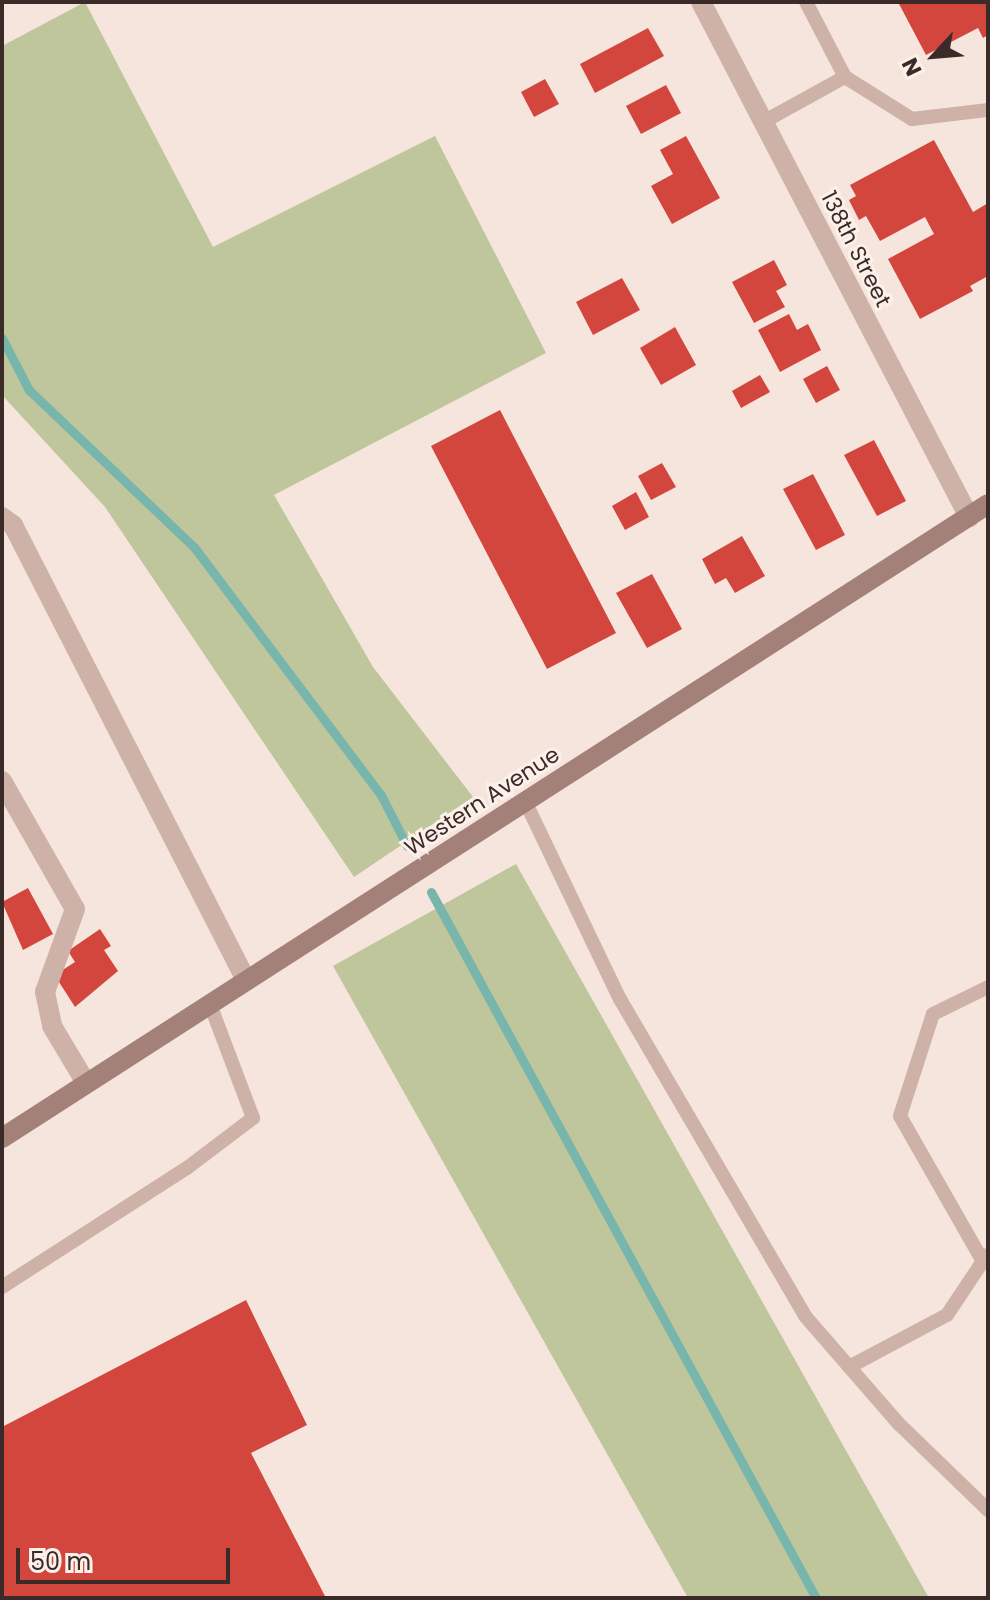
<!DOCTYPE html>
<style>
body{margin:0}
#map{position:relative;width:990px;height:1600px;overflow:hidden;background:#f5e5dd;font-family:Poppins,sans-serif}
div>[style]{position:absolute}
[style*='--x']{left:calc(var(--x)*1px);top:calc(var(--y)*1px);width:calc(var(--w)*1px);rotate:calc(var(--a)*1deg)}
.green>*{inset:0;background:#c0c69b}
.stream>*{height:9px;margin:-4.5px;padding:0 4.5px;transform-origin:4.5px;border-radius:4.5px;background:#78b6ad}
.building>*{inset:0;background:#d3463d}
.lane>*{height:14px;margin:-7px;padding:0 7px;transform-origin:7px;border-radius:7px;background:#cfb2a7}
.street>*{height:20px;margin:-10px;padding:0 10px;transform-origin:10px;border-radius:10px;background:#cfb2a7}
.secondary>*{height:20px;margin:-10px;padding:0 10px;transform-origin:10px;border-radius:10px;background:#a38078}
span{translate:-50% -50%;white-space:nowrap;text-align:center;line-height:1.15;-webkit-text-stroke:6px #fcf1ea;paint-order:stroke}
.street-label{font-size:22px;color:#3b2b28}
.frame{position:absolute;inset:0;border:4px solid #3b2b28;pointer-events:none}
.north{position:absolute;left:894px;top:16px;width:80px;height:80px;-webkit-text-stroke:6px #fcf1ea;paint-order:stroke;rotate:244deg;font-size:22px;font-weight:700;line-height:32px;text-align:center;color:#3b2b28}
.north::after{content:'';display:block;margin:auto;width:28px;height:36px;background:#3b2b28;clip-path:polygon(50% 0,100% 100%,50% 72%,0 100%)}
.scale{position:absolute;left:16px;top:1548px;width:214px;height:36px;box-sizing:border-box;border:4px solid #3b2b28;border-top:0;padding-left:10px;font-size:24px;line-height:28px;white-space:nowrap;color:#3b2b28;-webkit-text-stroke:6px #fcf1ea;paint-order:stroke}
</style>
<div id="map">
<div class="green">
<div style="clip-path:polygon(85px 2px,213px 247px,435px 136px,546px 353px,274px 495px,373px 667px,473px 797px,354px 877px,105px 507px,2px 395px,2px 46px)"></div>
<div style="clip-path:polygon(516px 864px,929px 1598px,688px 1598px,333px 966px)"></div>
</div>
<div class="stream">
<div style="--x:2;--y:338;--w:59;--a:62.6"></div>
<div style="--x:29;--y:390;--w:228;--a:43.6"></div>
<div style="--x:194;--y:547;--w:311;--a:53"></div>
<div style="--x:381;--y:795;--w:57;--a:63"></div>
<div style="--x:431;--y:892;--w:804;--a:61.4"></div>
</div>
<div class="building">
<div style="clip-path:polygon(898px 2px,988px 2px,988px 35px,983px 38px,978px 28px,926px 55px)"></div>
<div style="clip-path:polygon(648px 28px,664px 56px,595px 93px,580px 64px)"></div>
<div style="clip-path:polygon(545px 79px,559px 104px,534px 117px,521px 92px)"></div>
<div style="clip-path:polygon(666px 85px,681px 113px,641px 134px,626px 106px)"></div>
<div style="clip-path:polygon(686px 136px,720px 198px,672px 224px,651px 186px,673px 174px,660px 150px)"></div>
<div style="clip-path:polygon(934px 140px,973px 212px,988px 203px,988px 276px,970px 286px,973px 291px,920px 319px,888px 259px,934px 234px,925px 217px,880px 241px,866px 216px,859px 220px,849px 200px,856px 196px,850px 185px)"></div>
<div style="clip-path:polygon(774px 260px,787px 285px,776px 291px,785px 307px,754px 323px,732px 282px)"></div>
<div style="clip-path:polygon(622px 278px,640px 310px,593px 335px,576px 302px)"></div>
<div style="clip-path:polygon(789px 314px,797px 330px,808px 324px,821px 350px,780px 372px,758px 330px)"></div>
<div style="clip-path:polygon(675px 327px,696px 365px,661px 385px,640px 348px)"></div>
<div style="clip-path:polygon(827px 366px,840px 390px,816px 403px,803px 379px)"></div>
<div style="clip-path:polygon(760px 375px,770px 392px,741px 408px,732px 391px)"></div>
<div style="clip-path:polygon(500px 410px,616px 633px,547px 669px,431px 446px)"></div>
<div style="clip-path:polygon(874px 440px,906px 501px,877px 516px,844px 455px)"></div>
<div style="clip-path:polygon(662px 463px,676px 487px,651px 500px,638px 476px)"></div>
<div style="clip-path:polygon(813px 474px,845px 535px,816px 550px,783px 489px)"></div>
<div style="clip-path:polygon(636px 492px,649px 517px,625px 530px,612px 506px)"></div>
<div style="clip-path:polygon(742px 536px,765px 576px,735px 593px,726px 578px,715px 584px,702px 559px)"></div>
<div style="clip-path:polygon(652px 574px,682px 629px,647px 648px,616px 593px)"></div>
<div style="clip-path:polygon(28px 888px,53px 934px,23px 950px,2px 902px)"></div>
<div style="clip-path:polygon(100px 929px,111px 946px,104px 950px,118px 971px,75px 1007px,59px 982px,61px 971px,75px 962px,68px 951px)"></div>
<div style="clip-path:polygon(246px 1300px,307px 1425px,251px 1453px,326px 1598px,2px 1598px,2px 1427px)"></div>
</div>
<div class="lane">
<div style="--x:806;--y:2;--w:85;--a:62.5"></div>
<div style="--x:845;--y:77;--w:79;--a:32.1"></div>
<div style="--x:912;--y:119;--w:77;--a:-6.8"></div>
<div style="--x:763;--y:122;--w:94;--a:-28.8"></div>
<div style="--x:525;--y:801;--w:220;--a:64.4"></div>
<div style="--x:620;--y:999;--w:367;--a:59.7"></div>
<div style="--x:805;--y:1316;--w:143;--a:49"></div>
<div style="--x:899;--y:1424;--w:124;--a:44"></div>
<div style="--x:981;--y:1258;--w:163;--a:-119.7"></div>
<div style="--x:900;--y:1116;--w:107;--a:-72.1"></div>
<div style="--x:933;--y:1014;--w:61;--a:-26.1"></div>
<div style="--x:2;--y:1287;--w:220;--a:-32.8"></div>
<div style="--x:187;--y:1168;--w:83;--a:-37.1"></div>
<div style="--x:253;--y:1118;--w:122;--a:-110.7"></div>
<div style="--x:849;--y:1367;--w:111;--a:-28"></div>
<div style="--x:947;--y:1315;--w:72;--a:-56.3"></div>
</div>
<div class="street">
<div style="--x:701;--y:2;--w:581;--a:62.51"></div>
<div style="--x:2;--y:517;--w:14;--a:36"></div>
<div style="--x:13;--y:525;--w:511;--a:62.88"></div>
<div style="--x:2;--y:781;--w:147;--a:60.3"></div>
<div style="--x:75;--y:909;--w:88;--a:109.9"></div>
<div style="--x:45;--y:992;--w:35;--a:78"></div>
<div style="--x:52;--y:1026;--w:66;--a:59.2"></div>
</div>
<div class="secondary">
<div style="--x:2;--y:1138;--w:1172;--a:-32.74"></div>
</div>
<div class="street-label">
<span style="left:856px;top:249px;rotate:63deg">138th Street</span>
<span style="left:482px;top:801px;rotate:-33deg">Western Avenue</span>
</div>
<div class="frame"></div>
<div class="north">N</div>
<div class="scale">50 m</div>
</div>
